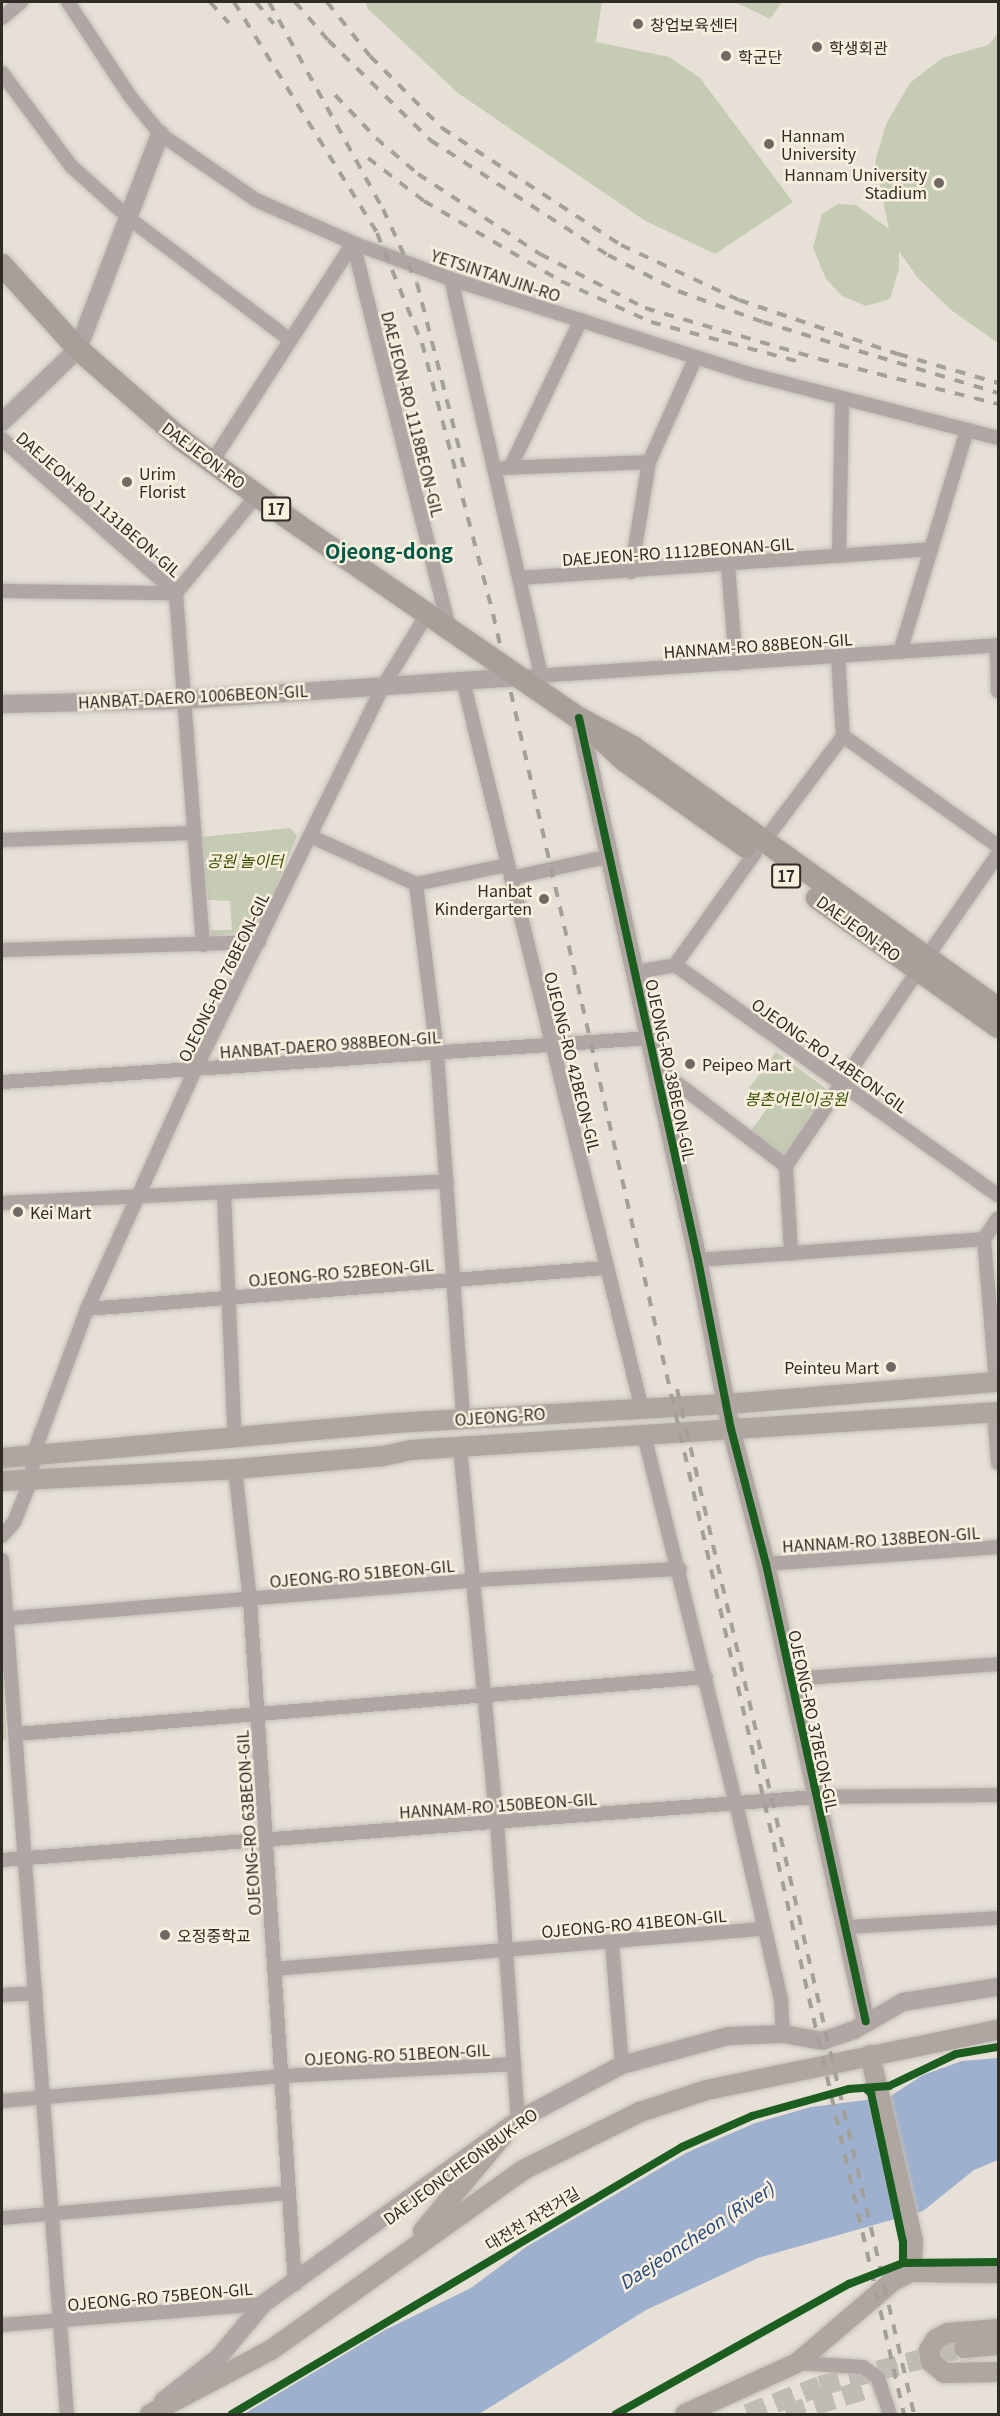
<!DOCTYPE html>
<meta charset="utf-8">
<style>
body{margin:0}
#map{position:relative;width:1000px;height:2416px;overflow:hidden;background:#e6e0d6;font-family:Georgia,"Noto Sans KR",serif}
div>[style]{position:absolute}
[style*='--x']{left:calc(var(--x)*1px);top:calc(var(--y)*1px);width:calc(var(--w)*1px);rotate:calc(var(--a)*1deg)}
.green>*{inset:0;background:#c5ccb3}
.water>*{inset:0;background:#9db0cd}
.secondary-tunnel>*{height:20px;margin-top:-10px;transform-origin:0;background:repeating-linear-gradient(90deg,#c1bcb3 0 20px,transparent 0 30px)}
.roads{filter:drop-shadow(0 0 2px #c3bfb8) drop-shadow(0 0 2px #c3bfb8)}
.minor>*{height:14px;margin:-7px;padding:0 7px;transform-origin:7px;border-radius:7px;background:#b0a7a4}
.tertiary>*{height:18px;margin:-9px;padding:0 9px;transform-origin:9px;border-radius:9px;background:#b0a7a4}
.secondary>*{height:20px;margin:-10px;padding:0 10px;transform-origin:10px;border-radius:10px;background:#afa5a1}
.primary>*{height:22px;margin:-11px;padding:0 11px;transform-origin:11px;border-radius:11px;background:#a99f9a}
.rail>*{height:4px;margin-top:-2px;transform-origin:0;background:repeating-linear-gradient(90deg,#a59f9a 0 10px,transparent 0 20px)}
.cycleway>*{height:8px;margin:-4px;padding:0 4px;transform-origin:4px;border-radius:4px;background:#1b5e20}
.dots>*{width:16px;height:16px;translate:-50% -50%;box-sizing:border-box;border:3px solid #f9efde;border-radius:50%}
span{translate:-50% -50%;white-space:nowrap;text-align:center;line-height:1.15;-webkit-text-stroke:5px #f9efde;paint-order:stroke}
.shield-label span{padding:2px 4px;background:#f9efde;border:2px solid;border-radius:4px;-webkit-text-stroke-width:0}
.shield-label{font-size:15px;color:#2f2b25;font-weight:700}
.poi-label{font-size:16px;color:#2f2b25}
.left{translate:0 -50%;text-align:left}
.right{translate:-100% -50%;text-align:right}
.street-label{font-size:16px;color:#2f2b25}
.park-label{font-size:16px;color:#365000;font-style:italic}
.water-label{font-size:18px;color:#234a83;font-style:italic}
.quarter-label{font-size:20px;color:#005846;font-weight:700}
.frame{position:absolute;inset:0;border:3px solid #2f2b25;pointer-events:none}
</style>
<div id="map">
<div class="green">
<div style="clip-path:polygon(365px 2px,602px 2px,596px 42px,669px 57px,700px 78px,793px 202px,715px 254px,644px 220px,458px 93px,368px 9px)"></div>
<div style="clip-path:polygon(735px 2px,782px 2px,770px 19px)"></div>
<div style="clip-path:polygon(998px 33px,998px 343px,951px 310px,917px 277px,899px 251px,899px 269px,890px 299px,866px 306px,842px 296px,826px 279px,813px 248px,822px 214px,838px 204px,856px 205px,889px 229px,875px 162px,886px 124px,910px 83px,942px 58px,988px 45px)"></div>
<div style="clip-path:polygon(290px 828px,297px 836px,259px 928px,213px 937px,208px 930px,232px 930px,230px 901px,208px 900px,201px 837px)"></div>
<div style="clip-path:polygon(776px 1052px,829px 1091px,788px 1157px,750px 1132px,771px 1103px,749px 1088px)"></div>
<div style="clip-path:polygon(2px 1640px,6px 1739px,2px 1742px)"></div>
</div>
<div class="water">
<div style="clip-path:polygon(998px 2058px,998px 2160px,974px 2170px,923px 2211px,758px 2258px,646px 2310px,479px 2414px,244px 2414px,385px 2330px,471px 2288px,526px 2247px,686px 2153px,755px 2123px,811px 2107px,889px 2097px,923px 2075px,962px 2061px)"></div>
</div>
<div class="secondary-tunnel">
<div style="--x:747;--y:2414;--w:78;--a:-21"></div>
<div style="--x:820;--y:2386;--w:149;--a:-14.8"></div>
<div style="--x:786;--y:2414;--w:98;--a:-17.1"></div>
</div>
<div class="roads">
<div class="minor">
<div style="--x:68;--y:2;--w:111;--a:56.7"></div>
<div style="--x:129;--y:95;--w:50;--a:51.5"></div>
<div style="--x:160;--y:134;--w:116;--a:34.5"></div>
<div style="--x:256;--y:200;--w:106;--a:23.9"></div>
<div style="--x:353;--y:243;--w:104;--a:20.2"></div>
<div style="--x:451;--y:279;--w:313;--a:17.7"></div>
<div style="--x:749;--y:374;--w:257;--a:14.4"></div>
<div style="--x:2;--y:18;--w:25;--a:-40"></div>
<div style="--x:2;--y:73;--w:116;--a:53.4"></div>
<div style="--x:71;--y:166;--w:79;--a:41.9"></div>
<div style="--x:130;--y:219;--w:201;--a:37.1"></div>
<div style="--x:353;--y:243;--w:398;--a:76"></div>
<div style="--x:451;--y:279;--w:406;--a:77.2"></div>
<div style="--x:2;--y:439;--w:232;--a:41.5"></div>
<div style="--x:212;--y:462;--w:260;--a:-57.2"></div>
<div style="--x:504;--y:468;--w:145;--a:-2.4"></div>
<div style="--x:510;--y:468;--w:164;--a:-64.4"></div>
<div style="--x:839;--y:556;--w:158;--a:-88.9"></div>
<div style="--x:728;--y:565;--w:99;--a:85.4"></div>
<div style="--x:631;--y:572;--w:111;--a:-80.7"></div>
<div style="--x:649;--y:462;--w:115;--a:-65.9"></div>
<div style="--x:519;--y:578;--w:413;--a:-4"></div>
<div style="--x:2;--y:591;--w:174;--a:0.7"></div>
<div style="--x:997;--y:645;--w:46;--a:88.8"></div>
<div style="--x:900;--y:652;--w:232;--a:-73.2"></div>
<div style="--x:838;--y:657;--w:79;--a:86.4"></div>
<div style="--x:843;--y:736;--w:190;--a:35.4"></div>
<div style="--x:520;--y:677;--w:479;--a:-3.8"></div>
<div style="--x:463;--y:681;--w:750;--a:76.19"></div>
<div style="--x:310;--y:836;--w:116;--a:24.4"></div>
<div style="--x:416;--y:884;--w:93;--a:-11.8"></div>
<div style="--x:2;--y:840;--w:191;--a:-2.1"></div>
<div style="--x:764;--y:841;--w:131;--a:-53"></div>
<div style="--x:511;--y:878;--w:101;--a:-12.5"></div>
<div style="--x:416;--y:884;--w:170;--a:82.9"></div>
<div style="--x:437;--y:1053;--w:366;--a:85.9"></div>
<div style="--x:203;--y:945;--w:353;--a:-94.4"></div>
<div style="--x:176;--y:593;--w:127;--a:-50.4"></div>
<div style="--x:2;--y:950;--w:257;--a:-1.8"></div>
<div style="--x:927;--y:957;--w:125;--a:-55.4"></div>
<div style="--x:675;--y:965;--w:138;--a:-54.5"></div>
<div style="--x:636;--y:972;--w:40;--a:-10"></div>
<div style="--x:675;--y:965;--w:397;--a:35.5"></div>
<div style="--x:657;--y:1068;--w:162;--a:37.2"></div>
<div style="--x:2;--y:1082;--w:649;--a:-3.88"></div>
<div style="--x:786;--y:1166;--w:236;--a:-56"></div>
<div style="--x:786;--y:1166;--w:88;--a:86.7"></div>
<div style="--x:224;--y:1193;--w:247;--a:87.5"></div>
<div style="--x:2;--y:1203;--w:445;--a:-2.8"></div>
<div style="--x:698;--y:1260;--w:287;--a:-4.2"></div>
<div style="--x:87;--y:1309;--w:520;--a:-4.53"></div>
<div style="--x:996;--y:1382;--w:144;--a:-94.8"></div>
<div style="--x:984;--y:1239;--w:25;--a:-56"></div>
<div style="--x:994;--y:1413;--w:50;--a:85.4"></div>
<div style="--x:644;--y:1435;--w:379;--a:76"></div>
<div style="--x:736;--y:1803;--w:202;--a:77.1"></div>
<div style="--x:781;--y:2000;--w:34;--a:87"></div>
<div style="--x:460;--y:1448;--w:376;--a:84.4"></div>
<div style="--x:497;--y:1822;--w:299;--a:86"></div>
<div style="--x:235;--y:1469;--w:132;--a:83.5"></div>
<div style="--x:250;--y:1600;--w:686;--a:86.24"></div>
<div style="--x:2;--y:1536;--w:18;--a:-49"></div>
<div style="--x:14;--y:1522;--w:48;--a:-67.8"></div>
<div style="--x:32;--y:1478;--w:23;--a:-88"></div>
<div style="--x:33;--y:1455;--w:156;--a:-69.7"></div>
<div style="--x:87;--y:1309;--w:262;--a:-65.7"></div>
<div style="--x:195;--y:1070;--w:429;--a:-63.9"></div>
<div style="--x:384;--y:685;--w:83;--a:-58.8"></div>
<div style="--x:2;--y:1560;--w:856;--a:85.65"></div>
<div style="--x:766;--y:1564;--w:233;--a:-4.2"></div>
<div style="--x:2;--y:1619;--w:476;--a:-4.7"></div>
<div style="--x:476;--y:1580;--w:204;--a:-3.1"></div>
<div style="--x:791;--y:1679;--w:208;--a:-4.1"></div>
<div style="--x:17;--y:1734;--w:691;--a:-4.73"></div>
<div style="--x:2;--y:1860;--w:815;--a:-4.43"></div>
<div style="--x:815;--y:1797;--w:183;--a:-0.6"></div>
<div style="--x:847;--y:1927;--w:151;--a:-3.4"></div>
<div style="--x:612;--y:1943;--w:122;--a:85.3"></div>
<div style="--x:274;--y:1969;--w:492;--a:-4.7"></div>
<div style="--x:2;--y:1995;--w:34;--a:-3"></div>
<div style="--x:2;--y:2101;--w:280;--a:-5.1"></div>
<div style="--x:281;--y:2076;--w:234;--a:-2.9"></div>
<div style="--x:2;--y:2218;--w:288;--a:-5"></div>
<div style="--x:2;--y:2325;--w:262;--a:-4.6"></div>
<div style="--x:797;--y:2363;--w:66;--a:3.5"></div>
<div style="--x:863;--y:2367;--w:19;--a:36"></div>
<div style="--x:878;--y:2378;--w:38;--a:72"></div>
</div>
<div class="tertiary">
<div style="--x:2;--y:422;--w:105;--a:-43.8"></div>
<div style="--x:78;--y:349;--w:230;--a:-69.1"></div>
<div style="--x:2;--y:704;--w:180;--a:-1.3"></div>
<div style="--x:182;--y:700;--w:339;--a:-3.9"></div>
<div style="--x:579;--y:718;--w:555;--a:77.62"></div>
<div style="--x:698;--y:1260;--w:172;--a:79"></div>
<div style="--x:731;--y:1429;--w:139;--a:75.5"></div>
<div style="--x:766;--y:1564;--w:468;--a:77.7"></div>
<div style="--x:163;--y:2401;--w:70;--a:-38"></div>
<div style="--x:218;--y:2358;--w:70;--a:-50.2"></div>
<div style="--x:263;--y:2304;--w:314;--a:-35.8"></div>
<div style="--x:518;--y:2120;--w:118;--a:-27.9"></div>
<div style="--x:622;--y:2065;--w:110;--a:-15.3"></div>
<div style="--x:728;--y:2036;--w:55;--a:-2.1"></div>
<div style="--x:783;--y:2034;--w:40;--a:10"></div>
<div style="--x:822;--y:2041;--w:34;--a:-19"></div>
<div style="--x:854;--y:2030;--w:56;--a:-29.7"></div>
<div style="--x:903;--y:2002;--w:96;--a:-9"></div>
</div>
<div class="secondary">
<div style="--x:2;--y:1458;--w:397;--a:-5.1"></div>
<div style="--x:397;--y:1423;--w:332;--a:-3.3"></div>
<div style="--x:728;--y:1404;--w:271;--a:-4.7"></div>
<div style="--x:2;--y:1481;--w:233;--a:-2.9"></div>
<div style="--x:235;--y:1469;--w:149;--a:-5"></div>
<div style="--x:383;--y:1456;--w:29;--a:-12"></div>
<div style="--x:411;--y:1450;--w:588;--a:-3.7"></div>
<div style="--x:423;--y:2231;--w:126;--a:-50.1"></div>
<div style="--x:911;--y:2272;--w:87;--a:0.7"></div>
<div style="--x:998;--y:2329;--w:50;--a:175.4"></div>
<div style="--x:948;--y:2333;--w:13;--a:153"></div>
<div style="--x:936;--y:2339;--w:13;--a:122"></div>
<div style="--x:929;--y:2350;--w:12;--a:81"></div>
<div style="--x:931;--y:2362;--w:17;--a:40"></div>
<div style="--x:944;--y:2373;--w:54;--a:-1.1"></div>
<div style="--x:964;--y:2348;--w:34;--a:-5"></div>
<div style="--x:150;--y:2414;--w:137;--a:-27.9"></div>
<div style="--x:271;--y:2350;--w:310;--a:-35.5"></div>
<div style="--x:523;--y:2170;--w:131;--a:-26.4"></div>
<div style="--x:640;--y:2112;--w:71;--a:-18.2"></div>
<div style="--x:707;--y:2090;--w:297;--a:-11.7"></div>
<div style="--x:685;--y:2414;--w:123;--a:-24.5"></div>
<div style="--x:797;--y:2363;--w:126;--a:-40.5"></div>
<div style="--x:893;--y:2281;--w:20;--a:-27"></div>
<div style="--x:911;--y:2272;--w:31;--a:-86"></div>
<div style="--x:913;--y:2241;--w:191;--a:-103"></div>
</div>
<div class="primary">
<div style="--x:2;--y:265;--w:113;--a:47.9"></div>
<div style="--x:78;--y:349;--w:140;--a:41.2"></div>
<div style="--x:183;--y:441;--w:135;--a:36.3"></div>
<div style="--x:292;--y:521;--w:348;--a:34.5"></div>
<div style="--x:579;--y:718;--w:61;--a:28.2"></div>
<div style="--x:633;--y:747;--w:449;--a:35.6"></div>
<div style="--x:600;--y:738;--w:34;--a:43"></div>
<div style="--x:625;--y:761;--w:148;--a:35.4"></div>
<div style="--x:817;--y:898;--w:222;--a:35.5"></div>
</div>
</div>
<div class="rail">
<div style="--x:210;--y:2;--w:28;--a:48"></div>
<div style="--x:234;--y:2;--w:272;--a:58.2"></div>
<div style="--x:377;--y:233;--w:119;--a:67.8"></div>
<div style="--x:422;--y:343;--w:280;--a:75.3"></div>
<div style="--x:493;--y:614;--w:1846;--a:77.14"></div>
<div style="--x:256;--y:2;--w:28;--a:51"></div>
<div style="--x:269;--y:2;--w:236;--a:61.2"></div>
<div style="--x:383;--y:209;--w:81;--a:65.3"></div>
<div style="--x:417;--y:283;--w:191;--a:75.7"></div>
<div style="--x:295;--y:2;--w:50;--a:49"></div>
<div style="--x:328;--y:40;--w:143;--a:44.4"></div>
<div style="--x:430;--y:140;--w:212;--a:32.9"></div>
<div style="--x:608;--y:255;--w:79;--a:27.2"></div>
<div style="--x:678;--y:291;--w:90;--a:20"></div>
<div style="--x:763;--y:322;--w:245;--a:16.8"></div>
<div style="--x:327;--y:2;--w:69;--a:51.5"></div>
<div style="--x:370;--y:56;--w:102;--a:45"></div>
<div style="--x:442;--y:128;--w:214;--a:33.2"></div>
<div style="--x:621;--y:245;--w:130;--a:25"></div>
<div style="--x:739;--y:300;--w:168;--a:18.8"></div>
<div style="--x:898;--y:354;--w:104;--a:16.2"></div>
<div style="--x:335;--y:95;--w:59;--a:46.4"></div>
<div style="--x:376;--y:138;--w:55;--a:40.6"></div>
<div style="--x:418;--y:174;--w:146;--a:33.3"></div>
<div style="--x:540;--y:254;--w:118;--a:27.2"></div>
<div style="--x:645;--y:308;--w:181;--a:16.3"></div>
<div style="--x:819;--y:359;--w:185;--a:14.1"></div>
<div style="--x:368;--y:158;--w:71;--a:37.5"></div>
<div style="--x:424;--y:201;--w:159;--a:30.3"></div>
<div style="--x:561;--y:281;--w:99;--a:24.5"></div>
<div style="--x:651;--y:322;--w:151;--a:15"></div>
<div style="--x:677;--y:1389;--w:1052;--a:76.98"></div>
</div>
<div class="cycleway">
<div style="--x:579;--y:718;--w:555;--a:77.62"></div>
<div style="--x:698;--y:1260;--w:172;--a:79"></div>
<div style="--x:731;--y:1429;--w:139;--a:75.5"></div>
<div style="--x:766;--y:1564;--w:468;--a:77.7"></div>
<div style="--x:865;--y:2088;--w:8;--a:40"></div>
<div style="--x:871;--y:2093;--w:152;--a:77.9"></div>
<div style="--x:903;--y:2242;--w:21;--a:90"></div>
<div style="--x:232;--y:2414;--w:523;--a:-30.68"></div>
<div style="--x:682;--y:2147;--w:77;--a:-23.9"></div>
<div style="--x:752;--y:2116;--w:101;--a:-15.6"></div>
<div style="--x:849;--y:2089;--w:40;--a:-4.3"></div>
<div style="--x:889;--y:2086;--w:74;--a:-25.5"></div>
<div style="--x:956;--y:2054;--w:43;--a:-9.5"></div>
<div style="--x:616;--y:2414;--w:267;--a:-29.2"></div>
<div style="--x:849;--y:2284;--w:58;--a:-21.3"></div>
<div style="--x:903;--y:2263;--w:95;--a:-0.6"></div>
</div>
<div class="dots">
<div style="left:638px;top:24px;background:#6f6a63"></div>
<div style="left:817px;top:47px;background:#6f6a63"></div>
<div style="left:726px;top:56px;background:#6f6a63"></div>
<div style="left:769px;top:144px;background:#6f6a63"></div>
<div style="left:939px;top:183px;background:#6f6a63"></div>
<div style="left:127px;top:482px;background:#6f6a63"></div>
<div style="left:544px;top:899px;background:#6f6a63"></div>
<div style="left:690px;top:1064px;background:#6f6a63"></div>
<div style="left:18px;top:1212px;background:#6f6a63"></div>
<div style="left:891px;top:1367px;background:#6f6a63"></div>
<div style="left:165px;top:1935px;background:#6f6a63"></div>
</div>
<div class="shield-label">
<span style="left:276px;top:509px">17</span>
<span style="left:786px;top:876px">17</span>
</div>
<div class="poi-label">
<span class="left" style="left:650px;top:24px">창업보육센터</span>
<span class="left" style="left:829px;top:47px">학생회관</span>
<span class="left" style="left:738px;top:56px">학군단</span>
<span class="left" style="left:781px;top:144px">Hannam<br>University</span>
<span class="right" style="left:927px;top:183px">Hannam University<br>Stadium</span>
<span class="left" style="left:139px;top:482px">Urim<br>Florist</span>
<span class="right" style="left:532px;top:899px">Hanbat<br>Kindergarten</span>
<span class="left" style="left:702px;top:1064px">Peipeo Mart</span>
<span class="left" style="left:30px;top:1212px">Kei Mart</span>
<span class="right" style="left:879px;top:1367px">Peinteu Mart</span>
<span class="left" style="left:177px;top:1935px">오정중학교</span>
</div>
<div class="street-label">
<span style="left:496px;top:275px;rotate:18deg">YETSINTANJIN-RO</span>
<span style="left:413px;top:414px;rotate:76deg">DAEJEON-RO 1118BEON-GIL</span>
<span style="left:204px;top:455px;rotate:37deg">DAEJEON-RO</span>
<span style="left:99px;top:504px;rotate:41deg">DAEJEON-RO 1131BEON-GIL</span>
<span style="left:678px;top:551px;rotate:-4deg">DAEJEON-RO 1112BEONAN-GIL</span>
<span style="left:758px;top:645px;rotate:-4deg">HANNAM-RO 88BEON-GIL</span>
<span style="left:193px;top:696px;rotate:-3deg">HANBAT-DAERO 1006BEON-GIL</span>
<span style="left:859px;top:928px;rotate:36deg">DAEJEON-RO</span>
<span style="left:223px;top:977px;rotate:-64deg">OJEONG-RO 76BEON-GIL</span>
<span style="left:330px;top:1044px;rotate:-4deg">HANBAT-DAERO 988BEON-GIL</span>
<span style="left:830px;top:1055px;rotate:35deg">OJEONG-RO 14BEON-GIL</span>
<span style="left:573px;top:1062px;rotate:76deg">OJEONG-RO 42BEON-GIL</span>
<span style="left:671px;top:1070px;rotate:78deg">OJEONG-RO 38BEON-GIL</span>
<span style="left:341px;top:1272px;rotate:-5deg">OJEONG-RO 52BEON-GIL</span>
<span style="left:500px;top:1416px;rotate:-4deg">OJEONG-RO</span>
<span style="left:881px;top:1539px;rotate:-4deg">HANNAM-RO 138BEON-GIL</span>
<span style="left:362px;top:1573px;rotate:-5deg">OJEONG-RO 51BEON-GIL</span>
<span style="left:814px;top:1721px;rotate:78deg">OJEONG-RO 37BEON-GIL</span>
<span style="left:498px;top:1805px;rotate:-4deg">HANNAM-RO 150BEON-GIL</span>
<span style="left:248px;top:1823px;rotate:-94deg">OJEONG-RO 63BEON-GIL</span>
<span style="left:634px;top:1923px;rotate:-5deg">OJEONG-RO 41BEON-GIL</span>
<span style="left:397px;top:2054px;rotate:-3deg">OJEONG-RO 51BEON-GIL</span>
<span style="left:460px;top:2166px;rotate:-36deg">DAEJEONCHEONBUK-RO</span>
<span style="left:532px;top:2218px;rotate:-31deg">대전천 자전거길</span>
<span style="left:160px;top:2296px;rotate:-5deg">OJEONG-RO 75BEON-GIL</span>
</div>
<div class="park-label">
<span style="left:245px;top:860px">공원 놀이터</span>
<span style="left:796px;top:1098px">봉촌어린이공원</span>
</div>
<div class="water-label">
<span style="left:696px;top:2235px;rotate:-33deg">Daejeoncheon (River)</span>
</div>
<div class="quarter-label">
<span style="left:389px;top:550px">Ojeong-dong</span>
</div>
<div class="frame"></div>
</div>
